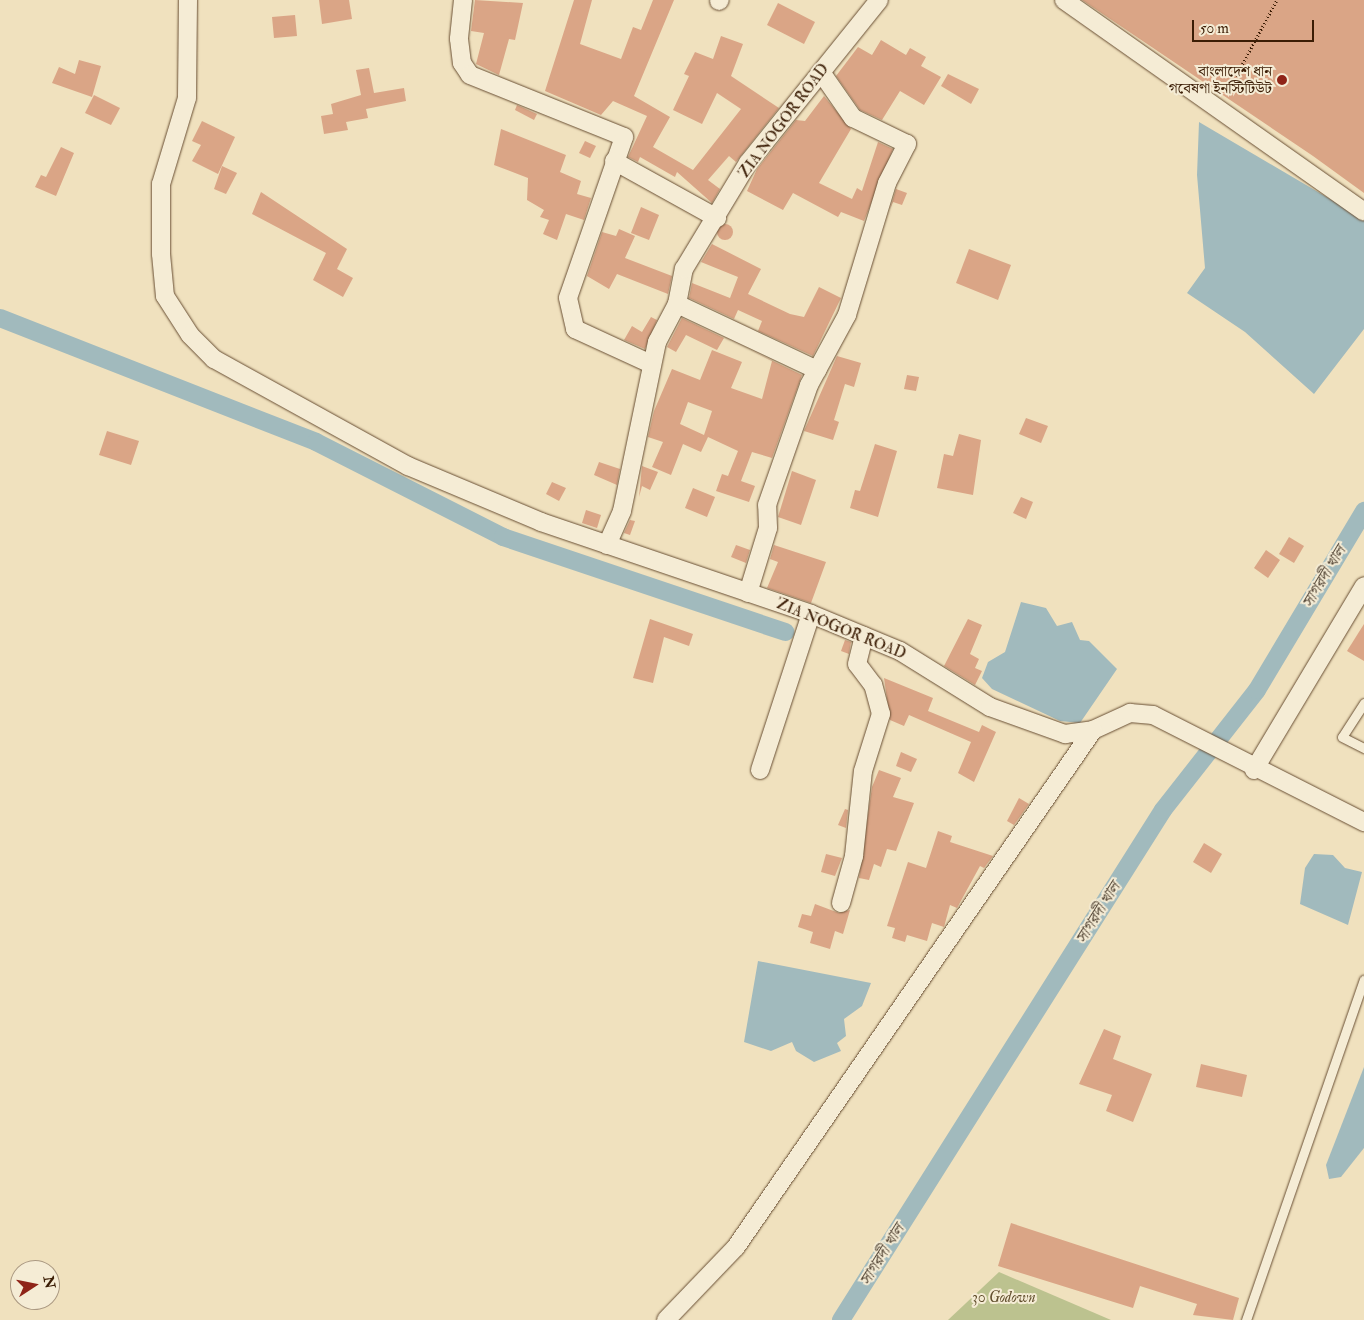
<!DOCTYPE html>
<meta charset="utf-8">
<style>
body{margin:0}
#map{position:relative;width:1364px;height:1320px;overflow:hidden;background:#f0e1be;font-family:"IM FELL Double Pica","Noto Serif Bengali",serif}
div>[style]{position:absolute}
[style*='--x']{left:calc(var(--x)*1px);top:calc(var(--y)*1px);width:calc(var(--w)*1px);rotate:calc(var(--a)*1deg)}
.green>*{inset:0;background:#bcc28f}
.water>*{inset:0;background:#a1babd}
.canal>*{height:18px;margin:-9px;padding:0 9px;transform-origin:9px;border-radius:9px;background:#a1babd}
.building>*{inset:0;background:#daa586}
.round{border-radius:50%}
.path>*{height:3px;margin-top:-1.5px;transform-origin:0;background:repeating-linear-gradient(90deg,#3b1d05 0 1px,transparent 0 3.5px)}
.roads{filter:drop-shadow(0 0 1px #684e33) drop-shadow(0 0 1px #684e33)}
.service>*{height:9px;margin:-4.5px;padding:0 4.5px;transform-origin:4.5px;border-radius:4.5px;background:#f5ecd5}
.minor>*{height:18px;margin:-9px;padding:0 9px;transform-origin:9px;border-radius:9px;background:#f5ecd5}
.dots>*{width:14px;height:14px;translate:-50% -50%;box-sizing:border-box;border:2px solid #f5ecd5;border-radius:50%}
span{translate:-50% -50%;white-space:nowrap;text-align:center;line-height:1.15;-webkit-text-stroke:4px #f5ecd5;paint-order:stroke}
.poi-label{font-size:15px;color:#3b1d05}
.right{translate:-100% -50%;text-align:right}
.street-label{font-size:15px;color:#3b1d05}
.park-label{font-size:15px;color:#624f2e;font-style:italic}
.water-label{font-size:16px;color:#5a4c3c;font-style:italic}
.north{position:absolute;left:10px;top:1260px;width:50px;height:50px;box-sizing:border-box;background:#f5ecd5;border:1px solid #ab9982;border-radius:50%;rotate:79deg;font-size:14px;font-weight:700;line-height:20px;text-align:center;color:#3b1d05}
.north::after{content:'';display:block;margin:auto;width:18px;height:22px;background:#8f2418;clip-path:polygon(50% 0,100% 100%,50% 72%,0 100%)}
.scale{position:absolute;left:1192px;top:20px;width:122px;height:22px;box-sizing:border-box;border:2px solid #3b1d05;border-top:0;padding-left:6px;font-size:15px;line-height:18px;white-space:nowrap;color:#3b1d05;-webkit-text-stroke:4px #f5ecd5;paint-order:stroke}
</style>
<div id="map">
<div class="green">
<div style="clip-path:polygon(999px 1272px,1111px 1320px,948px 1320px)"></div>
</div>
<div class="water">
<div style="clip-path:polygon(1199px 122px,1364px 219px,1364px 329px,1314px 394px,1245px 332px,1187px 293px,1205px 268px,1197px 175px)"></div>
<div style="clip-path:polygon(1021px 602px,1046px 608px,1057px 626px,1072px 622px,1080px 640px,1089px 641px,1117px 669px,1080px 723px,1060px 721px,992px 689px,982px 678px,988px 662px,1005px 652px)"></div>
<div style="clip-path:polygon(1314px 854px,1333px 855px,1345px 868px,1362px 872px,1348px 925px,1300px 904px,1305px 868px)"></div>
<div style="clip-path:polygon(758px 961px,871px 983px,862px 1006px,844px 1019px,846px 1036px,837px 1043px,841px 1051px,814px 1062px,796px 1051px,792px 1042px,771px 1051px,744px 1042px)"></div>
<div style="clip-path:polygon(1364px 1067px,1364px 1148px,1341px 1177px,1329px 1179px,1326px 1165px)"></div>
</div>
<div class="canal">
<div style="--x:0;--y:318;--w:339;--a:21.4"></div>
<div style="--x:316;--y:442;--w:210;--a:26.9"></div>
<div style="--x:503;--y:537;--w:298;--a:18.6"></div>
<div style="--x:841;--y:1320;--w:603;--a:-57.73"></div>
<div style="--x:1163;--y:810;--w:152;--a:-51.9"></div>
<div style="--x:1257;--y:690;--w:209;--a:-59.1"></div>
</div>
<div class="building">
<div style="clip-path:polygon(319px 0,349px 0,352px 19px,322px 24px)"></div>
<div style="clip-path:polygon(475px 0,523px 3px,515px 40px,509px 39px,499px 75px,476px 64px,484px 33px,471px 31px)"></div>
<div style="clip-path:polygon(574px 0,592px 0,580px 44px,621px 59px,633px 27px,641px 30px,653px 0,674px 0,634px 96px,670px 117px,653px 147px,693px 170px,741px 109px,717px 93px,702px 124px,673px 110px,689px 76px,684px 74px,695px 52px,713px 59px,721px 36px,743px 44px,731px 76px,779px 108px,736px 162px,729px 156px,708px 180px,720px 189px,712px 203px,677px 172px,675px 177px,640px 157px,638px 162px,628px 157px,647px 116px,613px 101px,601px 115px,545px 91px)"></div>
<div style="clip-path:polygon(1082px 0,1364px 0,1364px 193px,1313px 156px)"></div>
<div style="clip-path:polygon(778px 3px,815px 22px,804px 44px,767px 25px)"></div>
<div style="clip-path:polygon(295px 15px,297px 36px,274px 38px,272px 17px)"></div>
<div style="clip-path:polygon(881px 40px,906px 55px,910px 48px,926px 57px,921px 66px,941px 77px,924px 105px,900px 91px,882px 120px,860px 110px,836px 76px,858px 47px,872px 55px)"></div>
<div style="clip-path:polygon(79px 60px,101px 66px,92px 97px,52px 83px,59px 67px,75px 74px)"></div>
<div style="clip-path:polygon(369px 68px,374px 93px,404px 88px,406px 101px,366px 109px,368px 118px,346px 122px,348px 130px,324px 134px,321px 116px,333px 114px,331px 104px,361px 95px,356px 70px)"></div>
<div style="clip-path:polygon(948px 74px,979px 89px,971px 104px,941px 86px)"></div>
<div style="clip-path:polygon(94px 95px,120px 108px,111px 125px,85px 113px)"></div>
<div style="clip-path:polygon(824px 96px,851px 129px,819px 183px,852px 199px,857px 188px,862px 191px,878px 142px,893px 149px,864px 221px,841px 212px,838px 217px,793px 193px,783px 210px,747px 191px,757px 169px,796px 120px,805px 121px)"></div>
<div style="clip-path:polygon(517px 105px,537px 114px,534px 120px,515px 110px)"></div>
<div style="clip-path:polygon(202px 121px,235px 137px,218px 174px,192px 161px,201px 145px,192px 141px)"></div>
<div style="clip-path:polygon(501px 129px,566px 155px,560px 172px,581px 181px,577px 194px,591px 198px,584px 220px,566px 214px,557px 240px,543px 234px,549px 220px,540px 217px,544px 210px,527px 200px,528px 178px,494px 165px)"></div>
<div style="clip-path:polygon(585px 141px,596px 146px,590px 158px,579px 153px)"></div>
<div style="clip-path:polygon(61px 147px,74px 153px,56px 196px,35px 187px,41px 175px,46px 177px)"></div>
<div style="clip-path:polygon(222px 166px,237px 173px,226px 194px,214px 189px)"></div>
<div style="clip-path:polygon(896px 189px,907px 193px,902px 205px,893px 202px,890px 209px)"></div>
<div style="clip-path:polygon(261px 192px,347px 249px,337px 269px,353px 278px,343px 297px,313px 280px,326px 253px,252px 214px)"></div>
<div style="clip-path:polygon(641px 207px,659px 215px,649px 240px,631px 233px)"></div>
<div class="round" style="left:717px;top:224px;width:16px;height:16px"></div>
<div style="clip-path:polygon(619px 229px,635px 236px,625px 258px,672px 276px,668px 294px,617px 274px,609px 289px,587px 276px,602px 232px,616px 236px)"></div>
<div style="clip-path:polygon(712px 244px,761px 269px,748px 294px,790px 314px,804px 317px,819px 287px,841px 298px,813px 356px,758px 331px,762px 321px,738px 310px,734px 319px,689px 298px,692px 283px,730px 298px,738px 277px,701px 262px)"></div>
<div style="clip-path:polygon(969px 249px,1011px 265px,998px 300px,956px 283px)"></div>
<div style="clip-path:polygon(651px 317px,657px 320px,645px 349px,624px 340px,632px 326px,642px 332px)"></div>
<div style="clip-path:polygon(682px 318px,724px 338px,717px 350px,686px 335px,676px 352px,667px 347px)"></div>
<div style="clip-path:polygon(evenodd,712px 350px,742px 362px,731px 388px,762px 399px,772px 361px,750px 350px,802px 375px,772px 458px,752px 452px,741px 481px,755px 486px,749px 502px,716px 491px,722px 474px,728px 476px,738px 451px,708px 437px,701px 452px,683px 444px,671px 475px,652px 467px,663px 442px,648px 437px,654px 411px,672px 369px,700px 380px,712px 350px,688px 402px,712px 411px,704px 435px,680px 424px,688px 402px)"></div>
<div style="clip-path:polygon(837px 356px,861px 363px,854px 387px,845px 384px,834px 420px,839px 422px,833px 440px,804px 431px)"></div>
<div style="clip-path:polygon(907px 375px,919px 377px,916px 391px,904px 389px)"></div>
<div style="clip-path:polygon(1026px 418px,1048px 426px,1041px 443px,1019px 434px)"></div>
<div style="clip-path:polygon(107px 431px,139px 441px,131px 465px,99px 455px)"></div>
<div style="clip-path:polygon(959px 434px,981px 440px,973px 495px,937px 488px,944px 454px,953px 456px)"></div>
<div style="clip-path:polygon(875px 444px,897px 451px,878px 517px,850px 508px,855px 490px,860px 491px)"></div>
<div style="clip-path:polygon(599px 462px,620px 469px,617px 485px,594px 475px)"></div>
<div style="clip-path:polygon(642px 466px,658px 472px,650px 490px,642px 486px,639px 497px)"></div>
<div style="clip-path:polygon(792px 471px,816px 480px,801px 525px,778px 517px)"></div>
<div style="clip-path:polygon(552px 482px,566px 488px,559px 501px,546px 494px)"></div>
<div style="clip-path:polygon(693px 488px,715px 497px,707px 517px,685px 508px)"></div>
<div style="clip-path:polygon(1021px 497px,1033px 502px,1026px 519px,1013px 513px)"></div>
<div style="clip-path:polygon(586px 510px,601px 515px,597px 528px,582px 523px)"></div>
<div style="clip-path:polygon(630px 520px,635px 521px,630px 535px,624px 533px)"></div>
<div style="clip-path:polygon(1289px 537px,1304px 546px,1294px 563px,1279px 554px)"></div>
<div style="clip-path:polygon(736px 545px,750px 550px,746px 563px,731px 557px)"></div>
<div style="clip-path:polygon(774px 545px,826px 562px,811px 603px,767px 588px,778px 562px,770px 559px)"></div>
<div style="clip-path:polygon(1266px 550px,1280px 560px,1268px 578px,1254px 568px)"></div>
<div style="clip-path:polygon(650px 619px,693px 634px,689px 646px,664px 637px,653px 683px,633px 678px)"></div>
<div style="clip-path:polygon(968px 619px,982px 625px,970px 654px,979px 659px,975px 668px,982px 671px,975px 685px,944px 666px)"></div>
<div style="clip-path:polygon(1364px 624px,1364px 661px,1347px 651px)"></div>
<div style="clip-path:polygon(845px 640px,851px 642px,849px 654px,841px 651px)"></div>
<div style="clip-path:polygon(884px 678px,933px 698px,928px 711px,979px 732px,982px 725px,996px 732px,974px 782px,958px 773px,971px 742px,909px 715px,904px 726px,890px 720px)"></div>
<div style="clip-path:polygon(901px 752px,917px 759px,911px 772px,896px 766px)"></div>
<div style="clip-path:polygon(879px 770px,901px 778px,893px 797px,914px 803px,896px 851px,887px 849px,881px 867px,874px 864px,869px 880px,859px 878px,872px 787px)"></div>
<div style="clip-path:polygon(1019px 798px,1029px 804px,1014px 825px,1007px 821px)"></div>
<div style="clip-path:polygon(845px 809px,848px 810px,846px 828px,838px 825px)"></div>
<div style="clip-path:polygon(938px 831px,952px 836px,950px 842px,993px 856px,984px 868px,980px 866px,957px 908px,950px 905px,944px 927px,932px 923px,927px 941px,907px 935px,905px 942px,892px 938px,895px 928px,887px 926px,908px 862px,926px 868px)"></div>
<div style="clip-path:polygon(1204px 843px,1222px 854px,1211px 873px,1193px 862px)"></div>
<div style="clip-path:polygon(826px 854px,842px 858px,835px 876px,821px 872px)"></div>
<div style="clip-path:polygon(815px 904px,839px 913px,850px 910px,843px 934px,835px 931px,830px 949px,810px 943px,813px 932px,798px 927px,802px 914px,811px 916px)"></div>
<div style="clip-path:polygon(1104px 1029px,1121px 1036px,1113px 1059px,1152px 1074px,1133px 1122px,1106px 1111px,1112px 1095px,1079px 1084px)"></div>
<div style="clip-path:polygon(1201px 1064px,1247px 1075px,1242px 1097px,1196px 1087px)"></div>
<div style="clip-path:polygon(1011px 1223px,1239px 1298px,1233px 1320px,1193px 1315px,1197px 1304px,1140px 1286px,1133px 1308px,998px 1266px)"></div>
</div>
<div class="path">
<div style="--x:1236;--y:76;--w:86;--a:-61.7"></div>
</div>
<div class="roads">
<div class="service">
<div style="--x:1364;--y:703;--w:40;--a:122.9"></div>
<div style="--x:1342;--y:737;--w:25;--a:27"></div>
<div style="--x:1246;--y:1320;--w:360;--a:-70.9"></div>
</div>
<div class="minor">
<div style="--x:188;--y:0;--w:98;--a:90.6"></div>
<div style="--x:187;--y:98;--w:90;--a:106.8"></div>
<div style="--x:161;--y:184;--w:70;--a:90"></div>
<div style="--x:161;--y:254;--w:42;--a:84.6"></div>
<div style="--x:165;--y:296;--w:46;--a:57.3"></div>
<div style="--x:190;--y:335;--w:34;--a:45"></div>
<div style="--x:214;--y:359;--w:222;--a:28.9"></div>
<div style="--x:408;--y:466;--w:144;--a:22.8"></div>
<div style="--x:541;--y:522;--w:285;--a:18.8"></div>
<div style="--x:811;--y:614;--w:96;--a:22.6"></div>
<div style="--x:900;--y:651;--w:106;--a:31.9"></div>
<div style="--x:990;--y:707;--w:80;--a:19.8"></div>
<div style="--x:1065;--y:734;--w:28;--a:-8"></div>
<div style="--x:1093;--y:730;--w:41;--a:-24.7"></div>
<div style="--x:1130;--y:713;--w:23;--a:5"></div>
<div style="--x:1153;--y:715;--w:237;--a:26.9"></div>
<div style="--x:463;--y:0;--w:39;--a:96"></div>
<div style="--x:459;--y:39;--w:24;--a:83"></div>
<div style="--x:462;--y:63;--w:14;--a:56"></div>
<div style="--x:470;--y:75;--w:166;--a:21.9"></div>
<div style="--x:624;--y:137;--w:170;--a:109.2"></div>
<div style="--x:568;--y:298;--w:32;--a:77"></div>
<div style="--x:575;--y:329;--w:84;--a:24.7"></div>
<div style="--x:1064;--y:0;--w:367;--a:35.2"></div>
<div style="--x:719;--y:1;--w:1;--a:-45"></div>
<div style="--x:614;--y:161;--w:118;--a:29"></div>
<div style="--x:677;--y:304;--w:155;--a:25.2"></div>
<div style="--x:607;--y:545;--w:37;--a:-66"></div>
<div style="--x:622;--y:511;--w:173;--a:-78.3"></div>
<div style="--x:657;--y:342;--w:43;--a:-62.2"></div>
<div style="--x:677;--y:304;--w:36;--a:-79"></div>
<div style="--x:684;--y:269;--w:124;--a:-58.9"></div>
<div style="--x:748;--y:163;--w:209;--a:-51.2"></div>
<div style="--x:748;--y:593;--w:68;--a:-72.9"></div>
<div style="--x:768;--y:528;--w:23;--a:-92"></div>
<div style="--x:767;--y:505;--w:127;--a:-70.7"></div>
<div style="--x:809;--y:385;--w:80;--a:-61.5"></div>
<div style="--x:847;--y:315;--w:138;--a:-73.1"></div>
<div style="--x:887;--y:183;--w:44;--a:-62.9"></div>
<div style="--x:907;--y:144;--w:60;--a:-154.3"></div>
<div style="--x:853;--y:118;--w:56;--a:-124.8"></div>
<div style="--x:760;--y:770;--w:164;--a:-71.9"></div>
<div style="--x:1254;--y:770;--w:214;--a:-59.1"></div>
<div style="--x:841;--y:903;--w:49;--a:-74.5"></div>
<div style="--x:854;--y:856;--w:85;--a:-84"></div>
<div style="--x:863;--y:771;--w:60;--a:-72.5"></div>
<div style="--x:881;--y:714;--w:30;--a:-105"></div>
<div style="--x:873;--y:685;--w:26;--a:-127"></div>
<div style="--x:857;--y:664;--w:29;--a:-76"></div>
<div style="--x:666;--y:1320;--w:101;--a:-46.2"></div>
<div style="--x:736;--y:1247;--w:628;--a:-55.37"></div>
</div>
</div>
<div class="dots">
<div style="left:1282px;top:80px;background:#8f2418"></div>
</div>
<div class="poi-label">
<span class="right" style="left:1272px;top:80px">বাংলাদেশ ধান<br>গবেষণা ইনস্টিটিউট</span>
</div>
<div class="street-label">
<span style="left:784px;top:121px;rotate:-53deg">ZIA NOGOR ROAD</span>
<span style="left:841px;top:629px;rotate:22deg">ZIA NOGOR ROAD</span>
</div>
<div class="park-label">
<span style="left:1004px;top:1298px">30 Godown</span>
</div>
<div class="water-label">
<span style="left:1324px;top:577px;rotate:-59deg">সাগরদী খাল</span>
<span style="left:1098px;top:913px;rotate:-58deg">সাগরদী খাল</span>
<span style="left:882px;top:1255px;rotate:-58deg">সাগরদী খাল</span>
</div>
<div class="north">N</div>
<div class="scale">50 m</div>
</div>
